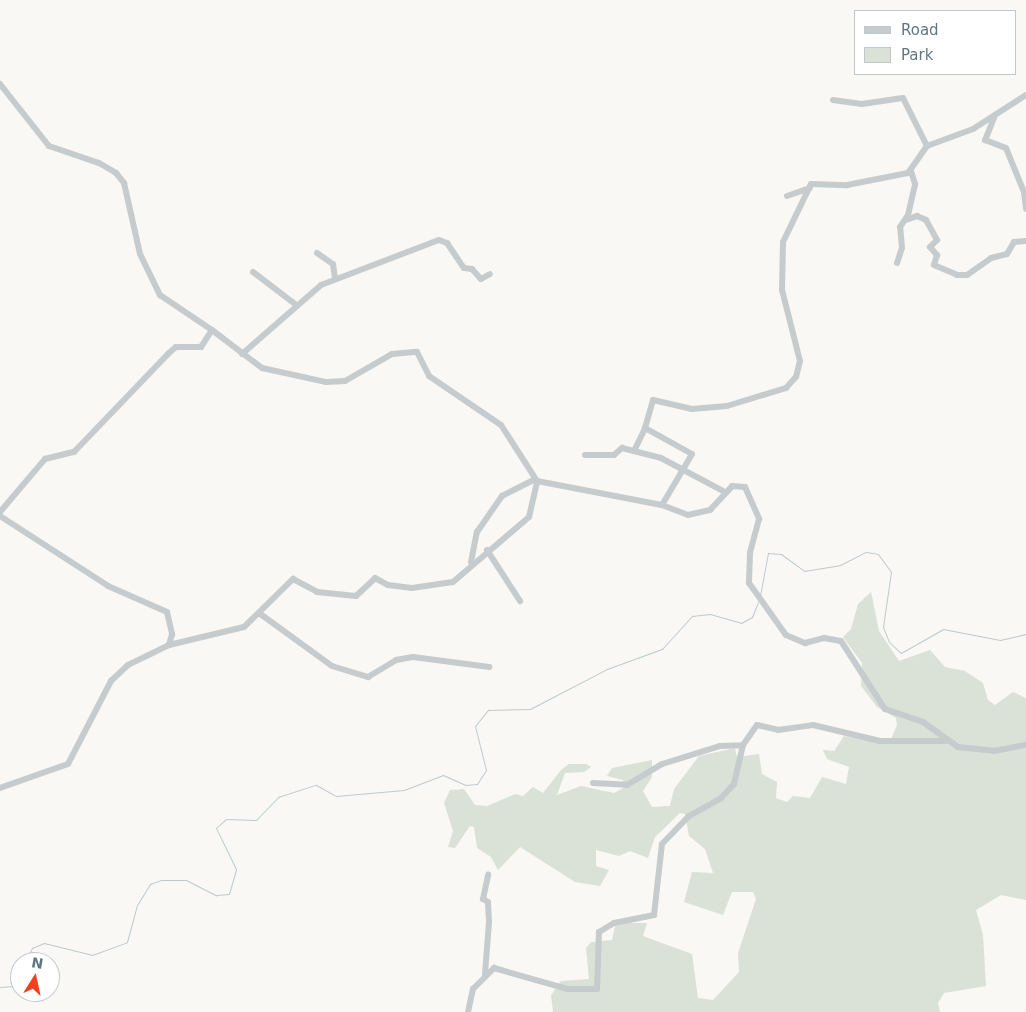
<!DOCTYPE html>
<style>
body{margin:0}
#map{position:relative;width:1026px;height:1012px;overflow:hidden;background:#f9f8f5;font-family:"DejaVu Sans",sans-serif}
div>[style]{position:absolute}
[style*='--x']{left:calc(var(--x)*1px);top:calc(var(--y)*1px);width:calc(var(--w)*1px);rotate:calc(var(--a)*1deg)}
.green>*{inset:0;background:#dae1d6}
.stream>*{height:1px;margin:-0.5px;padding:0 0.5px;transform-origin:0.5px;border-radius:0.5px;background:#bccace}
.minor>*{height:6px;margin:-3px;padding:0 3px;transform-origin:3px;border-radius:3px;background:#c6cbce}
span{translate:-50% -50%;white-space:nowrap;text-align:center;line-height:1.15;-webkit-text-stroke:5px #fff;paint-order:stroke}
.legend{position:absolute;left:854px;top:10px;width:162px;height:65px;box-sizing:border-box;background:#fff;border:1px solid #c0c8cd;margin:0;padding:6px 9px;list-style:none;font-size:15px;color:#617683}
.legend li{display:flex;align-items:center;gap:10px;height:25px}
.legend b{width:25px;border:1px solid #c0c8cd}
.north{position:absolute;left:10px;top:952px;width:50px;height:50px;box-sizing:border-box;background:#fff;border:1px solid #c0c8cd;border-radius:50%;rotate:10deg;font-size:14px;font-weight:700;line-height:20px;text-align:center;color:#617683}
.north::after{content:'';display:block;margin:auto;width:18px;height:22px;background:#f2411c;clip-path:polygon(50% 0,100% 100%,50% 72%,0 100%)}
</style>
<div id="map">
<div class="green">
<div style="clip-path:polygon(871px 592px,879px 631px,899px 661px,930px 650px,945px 667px,965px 671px,983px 683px,988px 700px,995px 705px,1013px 692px,1026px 698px,1026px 900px,1001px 895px,976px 910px,983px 935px,986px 986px,944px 993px,938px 1003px,940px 1012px,553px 1012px,551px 995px,561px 981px,589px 979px,586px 948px,591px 942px,612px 940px,615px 926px,626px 923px,647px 923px,643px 936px,692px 954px,698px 998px,713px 1000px,739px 972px,738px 953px,756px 899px,753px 892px,732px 892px,723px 915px,684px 902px,692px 872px,713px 873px,705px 849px,689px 836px,685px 814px,680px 813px,655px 837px,648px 858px,630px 851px,619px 856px,596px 850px,596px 866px,609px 870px,600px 886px,575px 882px,520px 847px,498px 870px,491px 857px,477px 848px,474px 827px,470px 826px,455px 848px,448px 847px,453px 831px,444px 803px,450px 790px,464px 789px,475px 805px,487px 806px,515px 794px,523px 796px,533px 787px,543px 793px,561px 770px,569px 764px,586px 764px,591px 767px,584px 772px,565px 773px,557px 795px,581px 786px,614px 793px,623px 788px,623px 780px,607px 776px,612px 768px,652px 760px,652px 777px,643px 791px,652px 807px,670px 806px,674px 789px,699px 756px,735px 748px,737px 757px,759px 754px,762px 774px,777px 782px,776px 798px,787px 802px,793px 796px,810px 798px,822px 777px,846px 784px,849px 767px,827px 759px,823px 750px,834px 751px,844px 736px,889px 744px,897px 725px,896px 718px,877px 707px,861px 686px,862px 663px,843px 637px,851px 629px,858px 604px)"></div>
</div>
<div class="stream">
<div style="--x:760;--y:596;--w:44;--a:-79.5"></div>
<div style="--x:768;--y:553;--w:13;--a:4"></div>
<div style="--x:781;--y:554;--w:29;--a:36"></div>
<div style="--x:804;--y:571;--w:36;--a:-9"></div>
<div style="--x:840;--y:565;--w:29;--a:-27"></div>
<div style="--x:866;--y:552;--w:12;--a:9"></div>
<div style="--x:878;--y:554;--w:22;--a:54"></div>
<div style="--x:891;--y:572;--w:56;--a:98.3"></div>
<div style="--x:883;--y:627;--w:16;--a:68"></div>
<div style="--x:889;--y:642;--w:16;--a:43"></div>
<div style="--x:901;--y:653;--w:48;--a:-29.7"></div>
<div style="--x:943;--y:629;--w:58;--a:10.9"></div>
<div style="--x:1000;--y:640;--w:27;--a:-13"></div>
<div style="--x:24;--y:962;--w:16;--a:-60"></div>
<div style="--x:32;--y:948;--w:13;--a:-23"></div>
<div style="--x:44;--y:943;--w:49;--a:14"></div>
<div style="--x:92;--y:955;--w:37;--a:-20"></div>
<div style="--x:127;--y:942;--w:38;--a:-75"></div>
<div style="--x:137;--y:905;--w:25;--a:-58"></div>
<div style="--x:150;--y:884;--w:12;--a:-20"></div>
<div style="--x:161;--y:880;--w:25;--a:0"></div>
<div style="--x:186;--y:880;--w:34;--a:27"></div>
<div style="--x:216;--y:895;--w:13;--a:-4"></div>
<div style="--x:229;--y:894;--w:26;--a:-74"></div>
<div style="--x:236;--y:869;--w:46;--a:-116"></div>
<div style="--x:216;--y:828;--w:13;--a:-42"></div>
<div style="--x:226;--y:819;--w:30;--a:2"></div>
<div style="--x:256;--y:820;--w:32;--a:-46"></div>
<div style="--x:278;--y:797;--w:40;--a:-18"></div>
<div style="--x:316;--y:785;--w:23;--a:29"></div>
<div style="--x:336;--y:796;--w:68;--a:-5"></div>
<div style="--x:404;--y:790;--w:42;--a:-21"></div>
<div style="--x:443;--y:775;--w:24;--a:24"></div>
<div style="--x:465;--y:785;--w:12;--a:-5"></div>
<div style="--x:477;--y:784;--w:17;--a:-57"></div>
<div style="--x:486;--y:770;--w:45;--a:-104"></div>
<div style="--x:475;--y:726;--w:21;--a:-51"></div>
<div style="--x:488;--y:710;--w:42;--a:-1.4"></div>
<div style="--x:530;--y:709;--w:87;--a:-27.5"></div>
<div style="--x:607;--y:669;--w:59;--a:-20"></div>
<div style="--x:662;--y:649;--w:45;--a:-47.7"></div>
<div style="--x:692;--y:616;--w:18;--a:-6"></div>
<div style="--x:710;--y:614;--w:32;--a:16"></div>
<div style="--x:741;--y:623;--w:13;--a:-29"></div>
<div style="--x:752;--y:617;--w:16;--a:-68"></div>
<div style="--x:0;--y:987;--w:14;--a:-4"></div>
<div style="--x:14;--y:986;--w:13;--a:-63"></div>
</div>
<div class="minor">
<div style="--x:0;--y:84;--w:79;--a:51.7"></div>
<div style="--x:49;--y:146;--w:53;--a:18.8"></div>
<div style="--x:99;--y:163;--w:20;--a:30"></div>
<div style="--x:116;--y:173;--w:13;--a:51"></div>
<div style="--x:124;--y:183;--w:73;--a:77.3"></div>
<div style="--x:140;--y:254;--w:46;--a:64"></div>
<div style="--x:160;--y:295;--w:63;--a:33.9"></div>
<div style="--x:833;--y:100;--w:29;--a:8"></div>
<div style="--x:862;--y:104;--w:41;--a:-8.3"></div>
<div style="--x:903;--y:98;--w:54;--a:63.4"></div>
<div style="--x:994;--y:118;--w:24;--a:112"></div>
<div style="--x:985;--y:140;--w:22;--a:21"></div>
<div style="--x:1006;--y:148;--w:48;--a:67.8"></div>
<div style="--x:1024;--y:192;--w:17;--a:83"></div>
<div style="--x:787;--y:196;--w:24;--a:-19"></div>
<div style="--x:906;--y:220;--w:12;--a:-20"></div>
<div style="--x:917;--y:216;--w:10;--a:24"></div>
<div style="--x:926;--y:220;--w:23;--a:61"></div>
<div style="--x:937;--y:240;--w:10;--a:135"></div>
<div style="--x:930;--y:247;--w:11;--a:49"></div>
<div style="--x:937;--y:255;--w:10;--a:107"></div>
<div style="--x:934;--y:265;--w:25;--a:23"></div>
<div style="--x:957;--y:275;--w:10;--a:0"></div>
<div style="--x:967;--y:275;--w:29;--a:-35"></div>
<div style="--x:991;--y:258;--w:16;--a:-14"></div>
<div style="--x:1007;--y:254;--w:14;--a:-60"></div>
<div style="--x:1014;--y:242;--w:12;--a:-5"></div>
<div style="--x:317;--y:253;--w:19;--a:35"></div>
<div style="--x:333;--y:264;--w:15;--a:82"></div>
<div style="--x:897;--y:263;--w:16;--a:-72"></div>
<div style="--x:902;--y:248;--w:21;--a:-95"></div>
<div style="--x:900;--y:227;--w:14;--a:-56"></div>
<div style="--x:908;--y:215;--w:32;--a:-77"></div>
<div style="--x:915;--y:184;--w:14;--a:-107"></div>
<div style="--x:253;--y:272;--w:53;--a:37.3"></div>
<div style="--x:242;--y:354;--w:105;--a:-41.1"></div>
<div style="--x:321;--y:285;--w:126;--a:-20.9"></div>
<div style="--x:439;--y:240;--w:9;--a:21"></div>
<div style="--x:447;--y:243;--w:30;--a:56"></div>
<div style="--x:464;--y:268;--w:8;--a:7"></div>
<div style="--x:472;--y:269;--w:13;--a:48"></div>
<div style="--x:481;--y:279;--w:10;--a:-29"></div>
<div style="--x:634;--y:451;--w:25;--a:-64"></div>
<div style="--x:585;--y:455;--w:29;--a:0"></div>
<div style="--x:614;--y:455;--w:11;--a:-41"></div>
<div style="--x:622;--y:448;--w:40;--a:14.4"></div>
<div style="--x:661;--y:458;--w:70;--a:28"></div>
<div style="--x:662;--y:505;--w:59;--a:-59.5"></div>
<div style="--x:692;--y:454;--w:54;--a:-151"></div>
<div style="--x:645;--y:428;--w:29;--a:-74"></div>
<div style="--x:653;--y:400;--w:40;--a:13"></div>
<div style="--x:692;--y:409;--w:35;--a:-5"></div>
<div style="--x:727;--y:406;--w:62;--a:-17"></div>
<div style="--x:786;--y:388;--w:15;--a:-48"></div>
<div style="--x:796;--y:377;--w:16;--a:-76"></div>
<div style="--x:800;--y:361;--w:73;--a:-104.2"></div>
<div style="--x:782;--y:290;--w:48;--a:-88.8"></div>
<div style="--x:783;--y:242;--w:64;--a:-64.2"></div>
<div style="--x:811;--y:184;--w:36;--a:2"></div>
<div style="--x:847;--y:185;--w:62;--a:-11.1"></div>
<div style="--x:908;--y:173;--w:33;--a:-55"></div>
<div style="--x:927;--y:146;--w:49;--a:-20.3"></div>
<div style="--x:973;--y:129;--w:63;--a:-32.7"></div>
<div style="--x:0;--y:512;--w:70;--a:-49.7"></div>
<div style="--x:45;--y:459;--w:30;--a:-14"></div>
<div style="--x:74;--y:452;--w:137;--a:-46.2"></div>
<div style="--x:169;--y:353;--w:9;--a:-41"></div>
<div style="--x:176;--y:347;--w:25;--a:0"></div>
<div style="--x:201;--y:347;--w:20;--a:-57"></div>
<div style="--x:212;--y:330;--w:63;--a:37.2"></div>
<div style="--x:262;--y:368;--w:66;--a:12.3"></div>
<div style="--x:326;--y:382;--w:19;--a:-3"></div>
<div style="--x:345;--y:381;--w:54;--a:-29.9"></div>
<div style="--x:392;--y:354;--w:25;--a:-5"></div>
<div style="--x:417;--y:352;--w:27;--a:63"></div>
<div style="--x:429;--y:376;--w:87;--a:34.2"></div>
<div style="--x:501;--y:425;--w:67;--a:57.3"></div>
<div style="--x:537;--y:481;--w:127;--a:10.9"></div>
<div style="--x:662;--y:505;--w:28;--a:21"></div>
<div style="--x:688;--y:515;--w:23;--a:-13"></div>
<div style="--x:710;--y:510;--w:33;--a:-47"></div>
<div style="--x:732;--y:486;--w:13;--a:4"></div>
<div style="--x:745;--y:487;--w:35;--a:66"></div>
<div style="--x:759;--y:519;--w:35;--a:105"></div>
<div style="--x:750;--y:553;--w:30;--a:92"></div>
<div style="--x:749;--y:583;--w:64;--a:54.6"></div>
<div style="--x:786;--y:635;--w:21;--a:23"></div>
<div style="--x:805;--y:643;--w:20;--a:-15"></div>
<div style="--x:824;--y:638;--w:17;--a:10"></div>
<div style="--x:841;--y:641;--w:81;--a:57.1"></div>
<div style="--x:885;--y:709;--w:40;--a:18.9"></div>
<div style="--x:923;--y:722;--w:43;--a:35.5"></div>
<div style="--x:958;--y:747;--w:36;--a:6"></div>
<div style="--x:994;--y:751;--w:33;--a:-11"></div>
<div style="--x:0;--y:516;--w:129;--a:32.9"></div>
<div style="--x:108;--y:586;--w:64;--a:23.8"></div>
<div style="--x:167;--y:612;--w:23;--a:77"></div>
<div style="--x:172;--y:634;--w:11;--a:105"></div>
<div style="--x:169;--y:645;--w:46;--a:154"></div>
<div style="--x:128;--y:665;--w:23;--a:137"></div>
<div style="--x:111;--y:681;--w:93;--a:117.4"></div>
<div style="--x:68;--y:764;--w:72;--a:160.6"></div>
<div style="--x:487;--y:550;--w:61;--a:57.1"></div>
<div style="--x:471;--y:562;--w:31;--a:-79"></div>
<div style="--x:477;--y:532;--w:44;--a:-55.2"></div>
<div style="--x:502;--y:496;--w:37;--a:-27"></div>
<div style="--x:259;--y:613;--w:90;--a:36"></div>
<div style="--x:332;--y:666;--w:38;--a:17"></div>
<div style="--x:368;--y:677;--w:33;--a:-31"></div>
<div style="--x:396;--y:660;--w:17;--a:-10"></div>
<div style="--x:413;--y:657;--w:77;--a:7.5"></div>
<div style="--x:169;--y:645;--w:77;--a:-13.5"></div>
<div style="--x:244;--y:627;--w:69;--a:-44.4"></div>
<div style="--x:293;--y:579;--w:27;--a:28"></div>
<div style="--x:317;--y:592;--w:39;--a:6"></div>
<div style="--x:356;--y:596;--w:26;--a:-43"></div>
<div style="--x:375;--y:578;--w:15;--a:28"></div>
<div style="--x:388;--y:585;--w:24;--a:7"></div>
<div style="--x:412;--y:588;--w:41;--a:-8.3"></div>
<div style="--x:453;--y:582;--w:100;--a:-40.5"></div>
<div style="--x:529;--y:517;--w:37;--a:-77"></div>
<div style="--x:593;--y:783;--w:34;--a:3"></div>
<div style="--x:627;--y:785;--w:41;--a:-31"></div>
<div style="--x:662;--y:764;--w:61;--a:-17.2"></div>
<div style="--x:720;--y:746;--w:23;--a:-2"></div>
<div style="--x:485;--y:974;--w:52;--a:-85.6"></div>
<div style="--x:489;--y:922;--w:20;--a:-93"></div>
<div style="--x:488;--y:902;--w:6;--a:-149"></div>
<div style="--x:483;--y:899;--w:25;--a:-78"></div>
<div style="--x:468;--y:1012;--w:24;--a:-78"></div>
<div style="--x:473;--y:989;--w:30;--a:-45"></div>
<div style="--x:494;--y:968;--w:76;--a:16"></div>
<div style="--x:567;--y:989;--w:30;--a:0"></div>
<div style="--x:597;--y:989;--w:57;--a:-88"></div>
<div style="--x:599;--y:932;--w:17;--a:-31"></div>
<div style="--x:614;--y:923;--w:41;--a:-11.3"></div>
<div style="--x:654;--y:915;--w:71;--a:-83.6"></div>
<div style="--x:662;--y:844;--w:39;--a:-46"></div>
<div style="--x:689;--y:816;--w:37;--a:-29"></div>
<div style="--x:721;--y:798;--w:19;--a:-47"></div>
<div style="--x:734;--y:784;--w:40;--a:-77"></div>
<div style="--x:743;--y:745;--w:24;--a:-55"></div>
<div style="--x:757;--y:725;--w:22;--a:13"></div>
<div style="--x:778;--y:730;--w:35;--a:-8"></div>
<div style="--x:813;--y:725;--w:69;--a:13.4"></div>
<div style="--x:880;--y:741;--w:66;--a:0"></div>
</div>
<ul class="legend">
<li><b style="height:6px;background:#c6cbce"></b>Road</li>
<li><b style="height:14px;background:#dae1d6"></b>Park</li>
</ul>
<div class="north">N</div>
</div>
